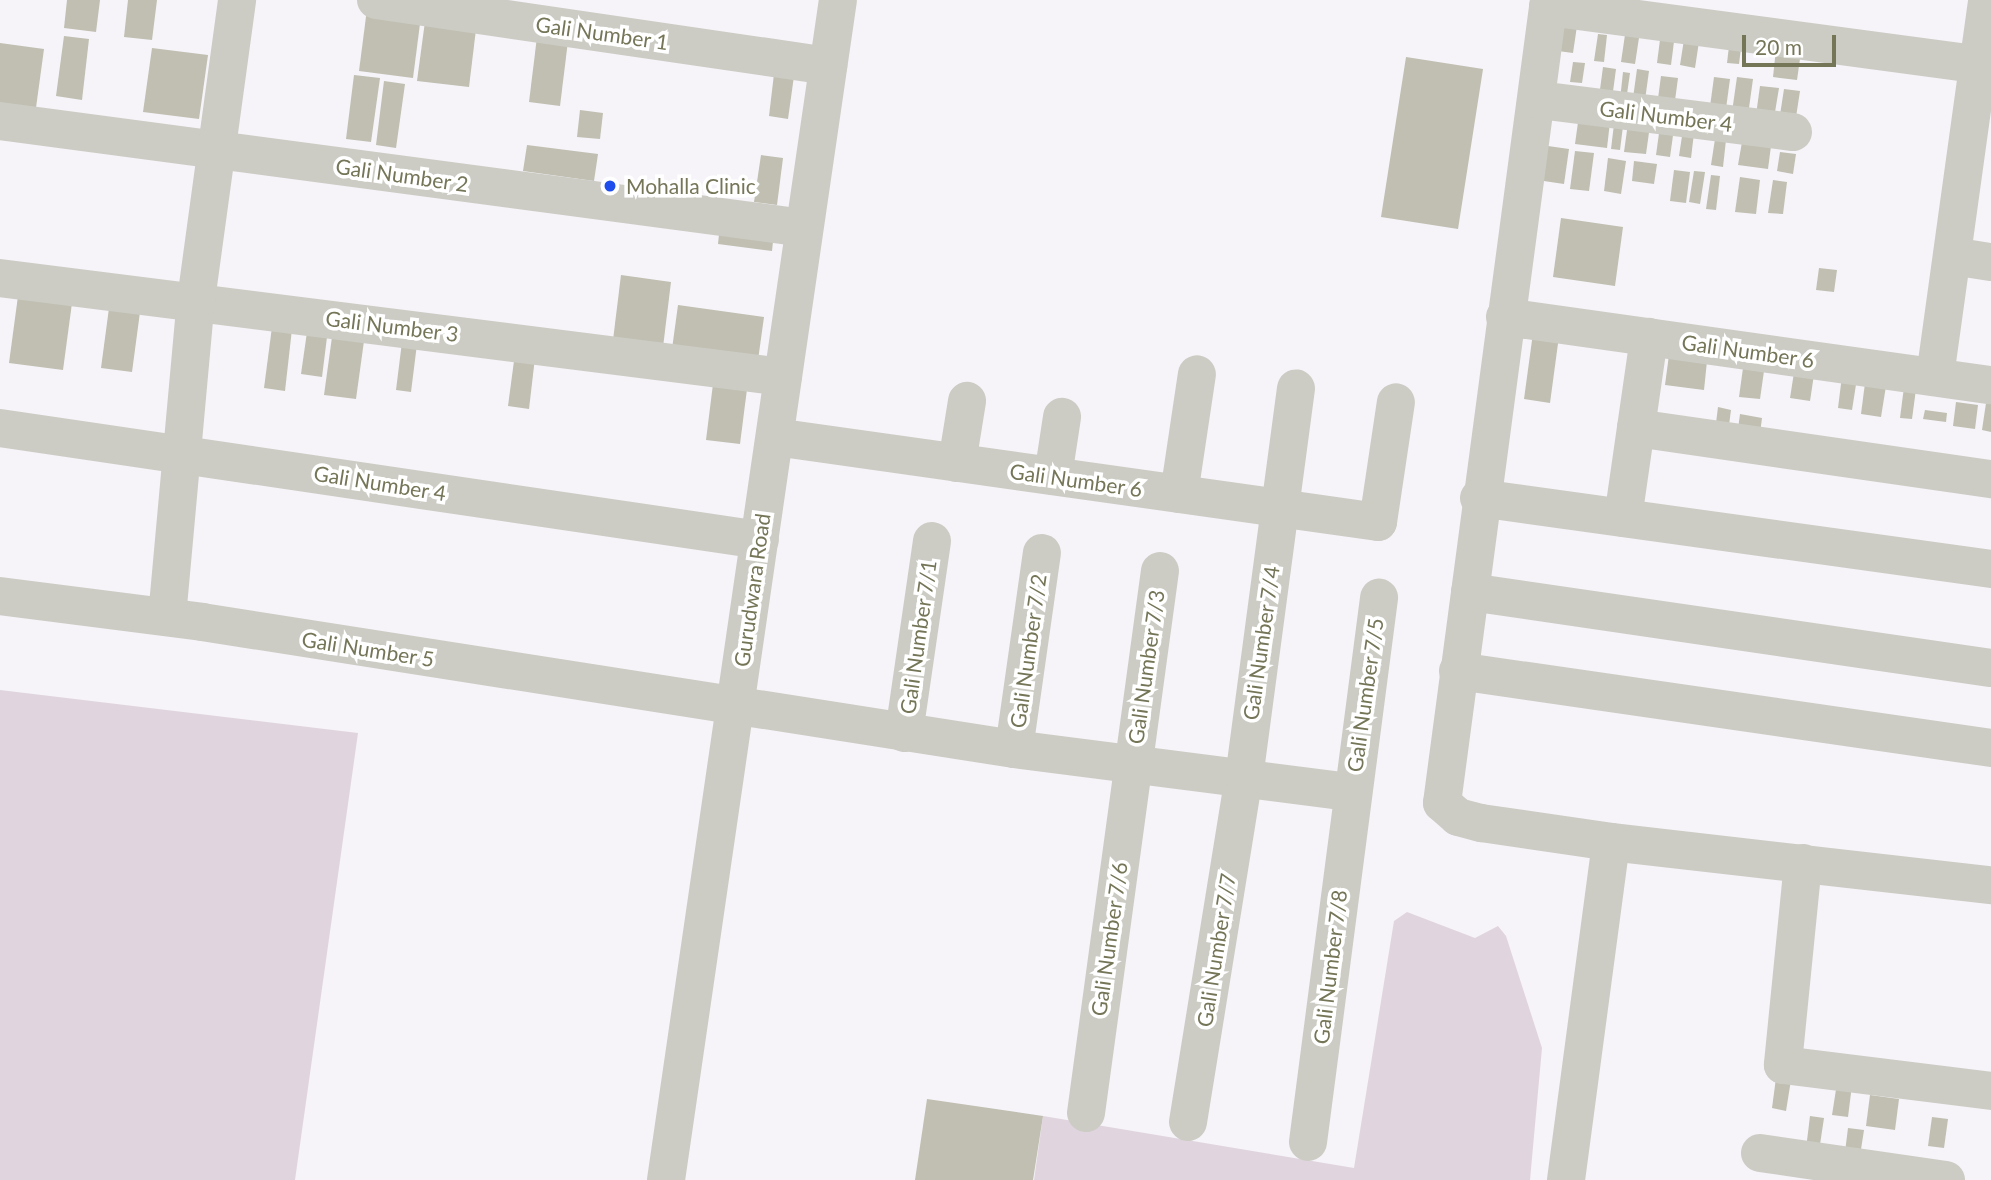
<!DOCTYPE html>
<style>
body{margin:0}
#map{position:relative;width:1991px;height:1180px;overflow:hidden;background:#f6f4f8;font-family:Lato,sans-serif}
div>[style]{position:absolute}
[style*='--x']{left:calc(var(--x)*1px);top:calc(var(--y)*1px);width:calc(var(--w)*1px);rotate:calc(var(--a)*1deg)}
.green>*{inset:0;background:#e0d5de}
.building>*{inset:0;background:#c0bfb2}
.minor>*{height:38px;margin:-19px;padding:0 19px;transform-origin:19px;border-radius:19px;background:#ccccc5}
.dots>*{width:19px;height:19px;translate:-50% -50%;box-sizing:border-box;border:4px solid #fff;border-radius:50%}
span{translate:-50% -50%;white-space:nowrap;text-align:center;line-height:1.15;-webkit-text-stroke:7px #fff;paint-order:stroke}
.street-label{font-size:21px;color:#757558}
.poi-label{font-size:21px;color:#757558}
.left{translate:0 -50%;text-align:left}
.scale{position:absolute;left:1742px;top:35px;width:94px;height:32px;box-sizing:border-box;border:4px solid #757558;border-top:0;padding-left:9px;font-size:21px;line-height:24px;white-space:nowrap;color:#757558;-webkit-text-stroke:5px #fff;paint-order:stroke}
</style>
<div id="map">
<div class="green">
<div style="clip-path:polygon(0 690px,358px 733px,295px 1180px,0 1180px)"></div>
<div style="clip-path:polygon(1407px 912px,1475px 938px,1498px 926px,1506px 936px,1542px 1048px,1530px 1180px,1034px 1180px,1043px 1116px,1354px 1168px,1394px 921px)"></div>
</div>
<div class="building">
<div style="clip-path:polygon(67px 0,100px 0,96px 32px,64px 28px)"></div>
<div style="clip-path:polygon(128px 0,157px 0,152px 40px,124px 37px)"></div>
<div style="clip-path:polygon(367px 9px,421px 16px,413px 78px,359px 71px)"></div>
<div style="clip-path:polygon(426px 14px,477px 21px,469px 87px,417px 81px)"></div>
<div style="clip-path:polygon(1562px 17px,1578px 19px,1573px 53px,1558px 51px)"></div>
<div style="clip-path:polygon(1626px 28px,1640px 31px,1635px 64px,1621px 62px)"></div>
<div style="clip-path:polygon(1661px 32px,1675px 34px,1671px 65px,1657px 63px)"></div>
<div style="clip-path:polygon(1685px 33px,1700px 35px,1695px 68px,1680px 65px)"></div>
<div style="clip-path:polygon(1598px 34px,1607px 35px,1604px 62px,1594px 61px)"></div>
<div style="clip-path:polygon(64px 36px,89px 39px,82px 100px,56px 96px)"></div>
<div style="clip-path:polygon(537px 37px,568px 41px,560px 106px,529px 102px)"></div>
<div style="clip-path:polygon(1730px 38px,1742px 40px,1739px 64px,1727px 63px)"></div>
<div style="clip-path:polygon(0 43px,44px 49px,35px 115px,0 110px)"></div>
<div style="clip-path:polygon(152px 48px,208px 55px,199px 119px,143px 112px)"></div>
<div style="clip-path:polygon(1776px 49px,1801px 52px,1797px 80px,1773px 77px)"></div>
<div style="clip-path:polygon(1406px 57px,1483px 69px,1458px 229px,1381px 217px)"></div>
<div style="clip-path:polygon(1573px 62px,1585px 63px,1582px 83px,1570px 82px)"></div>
<div style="clip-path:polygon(1603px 67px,1616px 69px,1612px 99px,1599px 97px)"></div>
<div style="clip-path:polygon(1637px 69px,1649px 71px,1645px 100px,1633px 98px)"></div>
<div style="clip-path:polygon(1623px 72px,1630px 73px,1626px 101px,1620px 100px)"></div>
<div style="clip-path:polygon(774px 74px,794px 76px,788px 119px,769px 116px)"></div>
<div style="clip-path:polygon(354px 75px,380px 78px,371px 142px,346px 139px)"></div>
<div style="clip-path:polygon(1661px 76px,1678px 78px,1674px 108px,1657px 106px)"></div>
<div style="clip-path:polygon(1714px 77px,1730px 79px,1725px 116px,1709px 114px)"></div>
<div style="clip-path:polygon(1737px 77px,1753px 79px,1748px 115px,1732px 112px)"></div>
<div style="clip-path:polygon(384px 81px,405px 84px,396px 148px,376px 145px)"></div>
<div style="clip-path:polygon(1760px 86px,1779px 88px,1774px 118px,1756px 115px)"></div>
<div style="clip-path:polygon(1784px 89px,1800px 91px,1796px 117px,1780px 115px)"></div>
<div style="clip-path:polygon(1580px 108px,1611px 113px,1607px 148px,1575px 144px)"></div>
<div style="clip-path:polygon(580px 110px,603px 113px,600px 139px,577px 137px)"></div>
<div style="clip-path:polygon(1615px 116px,1624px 118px,1620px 150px,1611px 149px)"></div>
<div style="clip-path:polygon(1629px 116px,1651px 118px,1646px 154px,1624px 152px)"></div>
<div style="clip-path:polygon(1661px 119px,1675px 121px,1670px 157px,1656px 155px)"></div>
<div style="clip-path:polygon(1684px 123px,1695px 125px,1691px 158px,1679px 156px)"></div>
<div style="clip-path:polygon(1715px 139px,1726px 140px,1723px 167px,1711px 165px)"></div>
<div style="clip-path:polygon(1742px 142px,1771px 146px,1768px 169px,1738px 165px)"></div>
<div style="clip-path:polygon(527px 145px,598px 154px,594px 181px,523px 171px)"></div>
<div style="clip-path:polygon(1541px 145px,1569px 149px,1564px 184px,1537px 180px)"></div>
<div style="clip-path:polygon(1575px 151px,1594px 153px,1589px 191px,1570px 189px)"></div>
<div style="clip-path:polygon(1780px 152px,1796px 154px,1793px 174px,1777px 171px)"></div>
<div style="clip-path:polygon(761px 155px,783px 158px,777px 205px,754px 202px)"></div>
<div style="clip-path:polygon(1608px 158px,1626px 161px,1621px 194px,1604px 191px)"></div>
<div style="clip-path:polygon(1634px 161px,1657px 164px,1654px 184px,1632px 181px)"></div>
<div style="clip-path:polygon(1674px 170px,1690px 172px,1686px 203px,1670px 201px)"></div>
<div style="clip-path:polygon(1694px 171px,1705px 172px,1700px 204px,1689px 202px)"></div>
<div style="clip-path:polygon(1711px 175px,1720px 176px,1716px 210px,1706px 209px)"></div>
<div style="clip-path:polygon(1740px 177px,1760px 180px,1756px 214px,1735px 212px)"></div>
<div style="clip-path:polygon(1773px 180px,1787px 182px,1783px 214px,1768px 213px)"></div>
<div style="clip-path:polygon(1561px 218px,1623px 227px,1615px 286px,1553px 277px)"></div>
<div style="clip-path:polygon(720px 225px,774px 232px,772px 251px,718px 244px)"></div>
<div style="clip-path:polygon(1819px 268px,1837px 270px,1834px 292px,1816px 290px)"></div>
<div style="clip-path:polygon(621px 275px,671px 282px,663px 347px,613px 340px)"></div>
<div style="clip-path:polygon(18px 296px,72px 303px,63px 370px,9px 363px)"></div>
<div style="clip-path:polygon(678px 305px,764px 317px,758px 360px,672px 349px)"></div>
<div style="clip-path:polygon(109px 308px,140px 312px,132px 372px,101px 368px)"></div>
<div style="clip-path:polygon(309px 318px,329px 321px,322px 377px,301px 374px)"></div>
<div style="clip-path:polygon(272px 327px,292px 329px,285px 391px,264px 388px)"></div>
<div style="clip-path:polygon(1533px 333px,1559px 336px,1550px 403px,1524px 399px)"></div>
<div style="clip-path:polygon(403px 334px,418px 336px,411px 392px,396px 390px)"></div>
<div style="clip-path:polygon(332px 337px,364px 341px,356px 399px,324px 395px)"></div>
<div style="clip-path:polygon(516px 346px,536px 349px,529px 409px,508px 406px)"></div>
<div style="clip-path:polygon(1669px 355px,1707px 361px,1704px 390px,1665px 385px)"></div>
<div style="clip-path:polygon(1795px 366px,1815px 368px,1810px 401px,1790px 398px)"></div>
<div style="clip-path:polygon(1743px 368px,1764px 371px,1760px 399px,1739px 397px)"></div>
<div style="clip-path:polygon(1842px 376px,1857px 378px,1852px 410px,1838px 408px)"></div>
<div style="clip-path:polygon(1865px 383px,1886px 386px,1881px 417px,1861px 414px)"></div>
<div style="clip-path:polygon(713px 384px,747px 389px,740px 444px,706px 440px)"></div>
<div style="clip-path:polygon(1904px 387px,1916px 389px,1912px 419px,1900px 418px)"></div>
<div style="clip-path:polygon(1956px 402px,1978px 405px,1975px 429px,1953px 426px)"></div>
<div style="clip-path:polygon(1986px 403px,1991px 403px,1991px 432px,1982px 430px)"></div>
<div style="clip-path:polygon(1718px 407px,1731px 410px,1727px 440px,1714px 439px)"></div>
<div style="clip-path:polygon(1925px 410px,1947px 413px,1946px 422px,1923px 419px)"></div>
<div style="clip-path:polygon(1740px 414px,1762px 418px,1759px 441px,1737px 437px)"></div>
<div style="clip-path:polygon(1776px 1078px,1791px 1080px,1786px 1111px,1772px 1108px)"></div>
<div style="clip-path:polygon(1837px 1083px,1852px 1085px,1848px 1117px,1832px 1115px)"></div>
<div style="clip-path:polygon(1870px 1095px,1899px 1099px,1895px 1130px,1866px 1126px)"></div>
<div style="clip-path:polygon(927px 1099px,1043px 1116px,1033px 1180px,915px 1180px)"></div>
<div style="clip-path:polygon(1810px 1116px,1824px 1118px,1819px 1151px,1806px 1149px)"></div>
<div style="clip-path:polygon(1932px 1117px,1948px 1119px,1944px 1148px,1928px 1146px)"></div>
<div style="clip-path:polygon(1848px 1128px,1864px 1130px,1859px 1162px,1844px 1160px)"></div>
</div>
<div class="minor">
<div style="--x:376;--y:0;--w:457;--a:8.3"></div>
<div style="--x:1549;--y:0;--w:810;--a:97.59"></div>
<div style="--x:1442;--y:803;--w:21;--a:41"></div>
<div style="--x:1458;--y:817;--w:24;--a:15"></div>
<div style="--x:1481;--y:823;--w:131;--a:8.3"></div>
<div style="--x:1611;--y:842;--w:382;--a:6.5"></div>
<div style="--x:1548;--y:7;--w:447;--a:7.6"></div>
<div style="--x:1539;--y:100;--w:256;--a:7.2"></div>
<div style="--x:0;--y:121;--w:811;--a:7.58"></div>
<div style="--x:1952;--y:256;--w:39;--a:9"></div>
<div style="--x:0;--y:278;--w:789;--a:7.21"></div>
<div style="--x:1505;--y:317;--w:491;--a:8"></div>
<div style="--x:1937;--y:362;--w:365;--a:-82.1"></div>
<div style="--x:0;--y:428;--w:768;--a:8.38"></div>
<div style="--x:1636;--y:428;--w:359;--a:8.2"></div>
<div style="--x:775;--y:437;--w:609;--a:8.02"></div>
<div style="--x:1378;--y:522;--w:121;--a:-81.5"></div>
<div style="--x:957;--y:463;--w:63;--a:-80.8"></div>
<div style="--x:1053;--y:476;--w:60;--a:-81.3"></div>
<div style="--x:1179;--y:494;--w:121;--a:-81.5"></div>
<div style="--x:1479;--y:498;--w:517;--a:7.89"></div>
<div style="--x:1623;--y:518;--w:183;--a:-81.8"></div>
<div style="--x:1470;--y:592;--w:527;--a:8.3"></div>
<div style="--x:0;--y:596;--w:204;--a:7.3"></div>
<div style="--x:202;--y:622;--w:822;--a:8.89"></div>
<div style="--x:1014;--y:749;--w:341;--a:7.3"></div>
<div style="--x:167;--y:617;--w:318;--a:-84.8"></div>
<div style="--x:196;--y:300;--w:303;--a:-82.2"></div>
<div style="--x:1458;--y:671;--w:539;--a:8.22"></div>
<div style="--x:904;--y:733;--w:194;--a:-81.7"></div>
<div style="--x:1014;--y:749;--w:198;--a:-81.9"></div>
<div style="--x:1803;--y:863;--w:203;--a:95.7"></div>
<div style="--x:1783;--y:1065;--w:210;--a:7.1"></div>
<div style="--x:1086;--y:1113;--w:547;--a:-82.23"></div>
<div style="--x:1188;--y:1122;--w:349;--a:-80.8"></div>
<div style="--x:1244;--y:778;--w:393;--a:-82.4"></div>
<div style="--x:1308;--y:1142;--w:549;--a:-82.56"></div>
<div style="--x:1760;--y:1153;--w:188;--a:8.3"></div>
<div style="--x:666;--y:1180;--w:1192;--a:-81.71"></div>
<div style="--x:1566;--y:1180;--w:341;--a:-82.4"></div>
</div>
<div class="dots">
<div style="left:610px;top:186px;background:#204eec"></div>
</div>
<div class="street-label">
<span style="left:602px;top:33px;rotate:8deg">Gali Number 1</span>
<span style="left:1666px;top:116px;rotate:7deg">Gali Number 4</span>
<span style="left:402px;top:175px;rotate:8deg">Gali Number 2</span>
<span style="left:392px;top:326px;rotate:7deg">Gali Number 3</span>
<span style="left:1748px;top:351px;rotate:8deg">Gali Number 6</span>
<span style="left:1076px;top:480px;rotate:8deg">Gali Number 6</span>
<span style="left:380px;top:483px;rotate:9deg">Gali Number 4</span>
<span style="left:752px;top:590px;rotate:-82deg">Gurudwara Road</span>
<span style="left:918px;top:637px;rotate:-82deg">Gali Number 7/1</span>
<span style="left:1261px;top:643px;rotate:-82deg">Gali Number 7/4</span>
<span style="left:368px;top:649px;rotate:9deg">Gali Number 5</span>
<span style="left:1028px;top:651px;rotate:-82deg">Gali Number 7/2</span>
<span style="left:1146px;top:667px;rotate:-82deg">Gali Number 7/3</span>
<span style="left:1365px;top:695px;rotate:-82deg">Gali Number 7/5</span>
<span style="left:1109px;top:939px;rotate:-82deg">Gali Number 7/6</span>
<span style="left:1216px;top:950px;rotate:-81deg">Gali Number 7/7</span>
<span style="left:1330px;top:967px;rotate:-83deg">Gali Number 7/8</span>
</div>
<div class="poi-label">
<span class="left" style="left:626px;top:186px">Mohalla Clinic</span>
</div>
<div class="scale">20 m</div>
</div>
